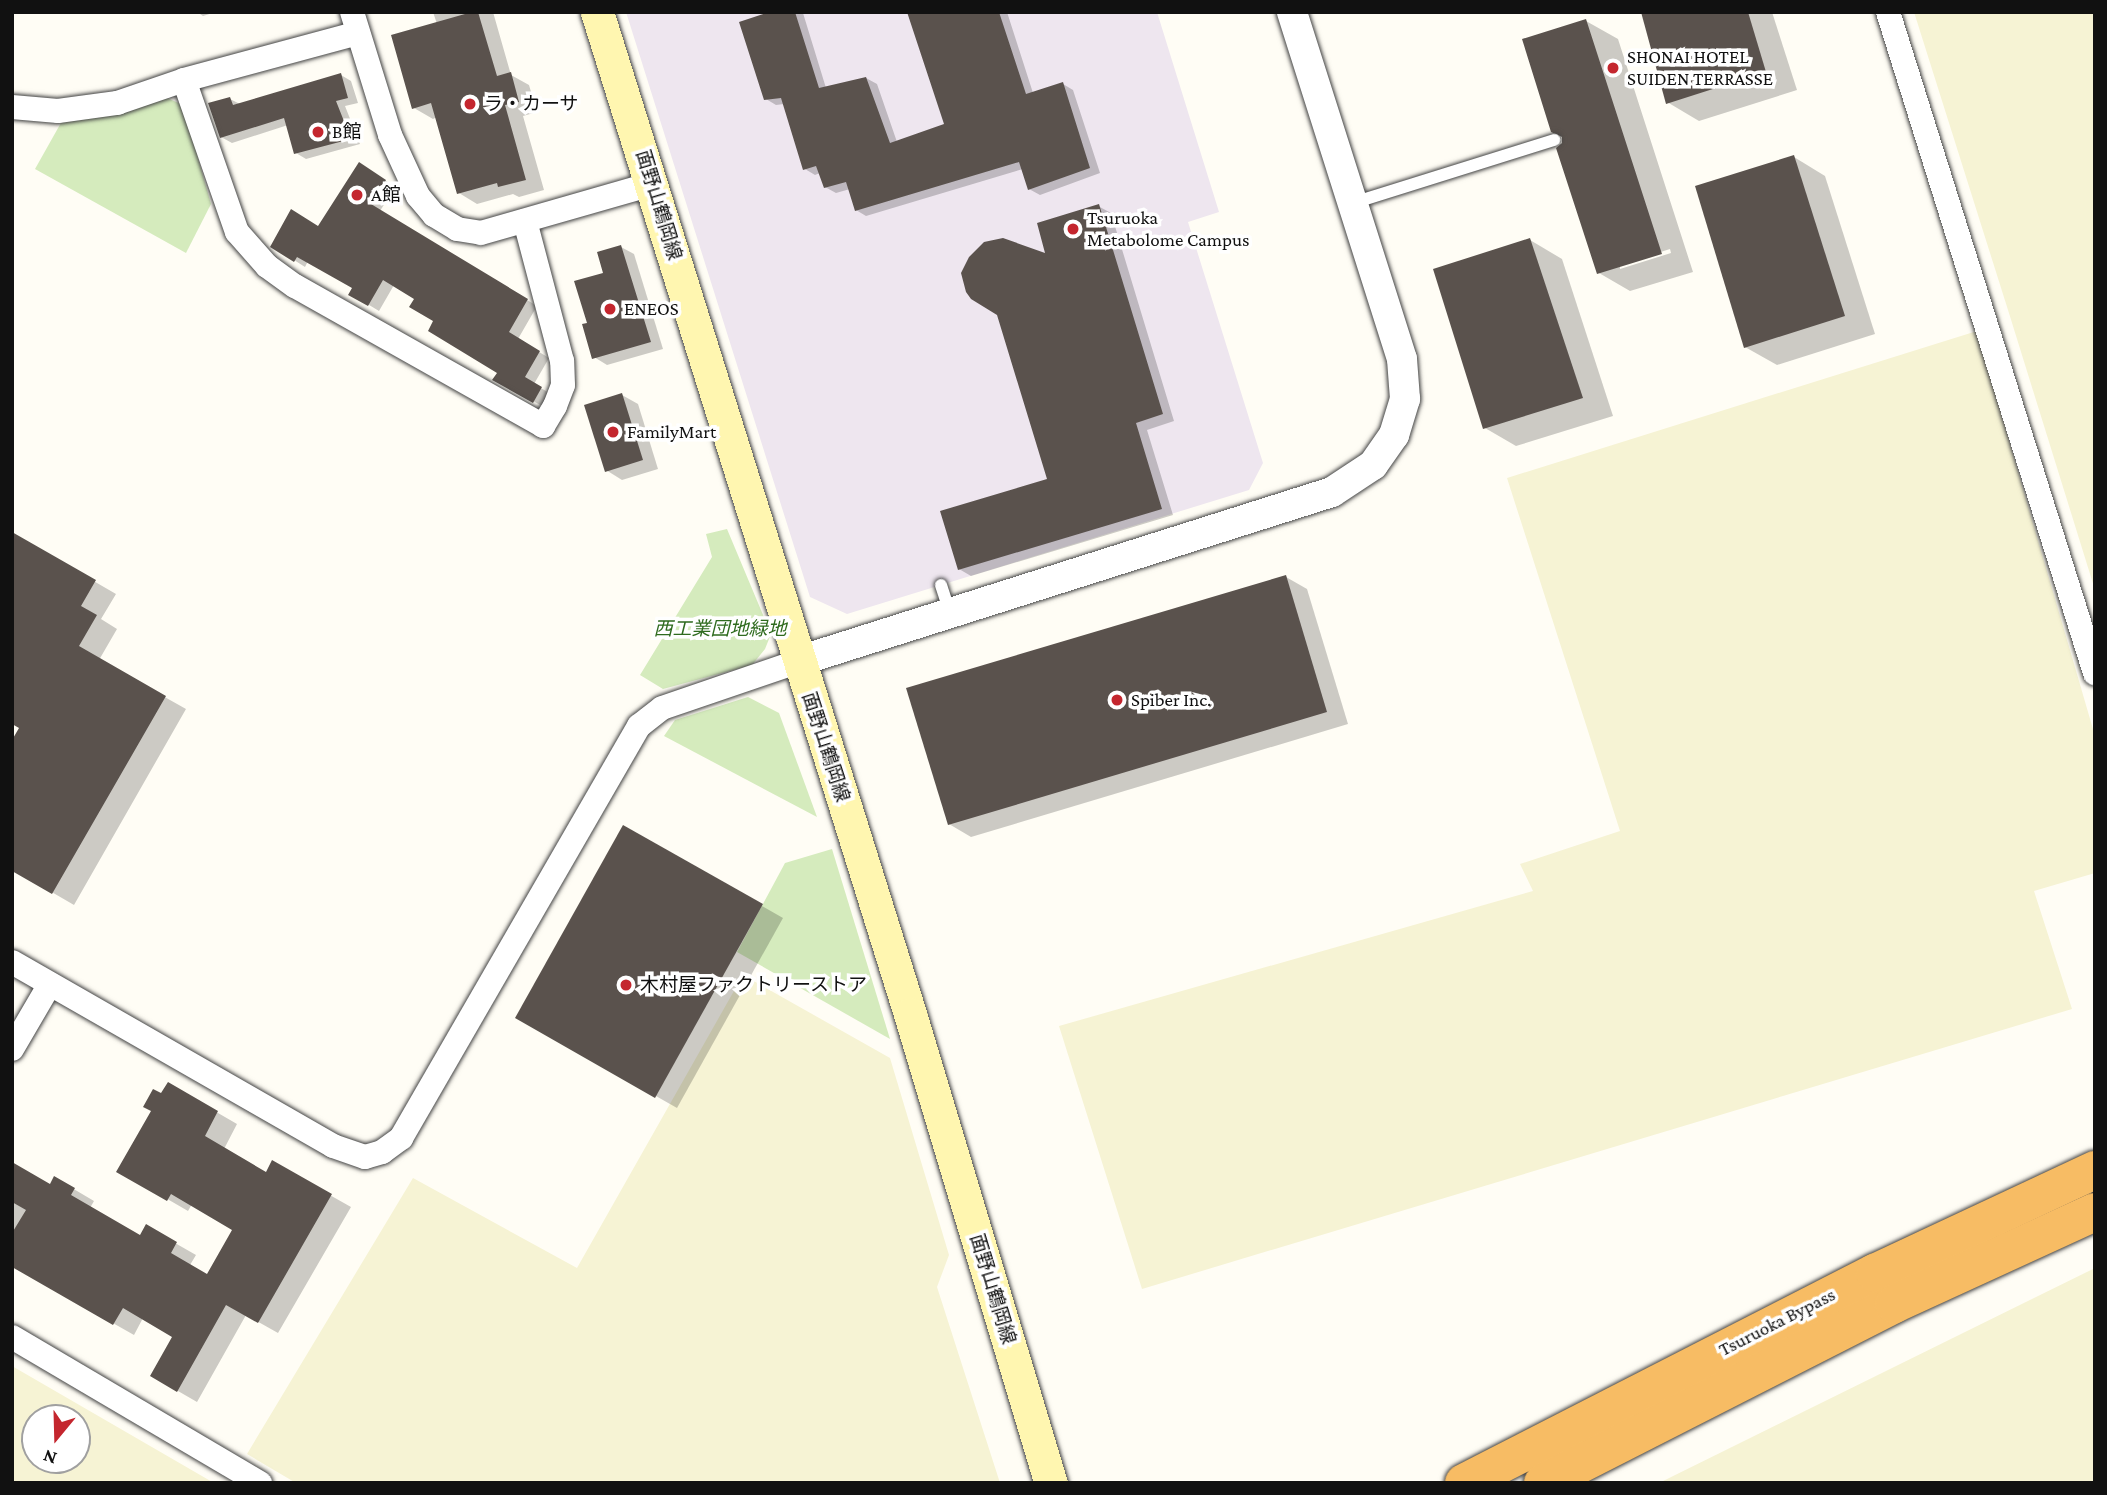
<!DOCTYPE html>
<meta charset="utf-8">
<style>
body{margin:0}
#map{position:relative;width:2107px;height:1495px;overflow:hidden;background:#fffdf5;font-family:"Crimson Pro","Noto Sans JP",serif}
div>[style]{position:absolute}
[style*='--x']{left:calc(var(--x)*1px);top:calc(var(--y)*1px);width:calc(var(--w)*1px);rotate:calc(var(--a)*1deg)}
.industrial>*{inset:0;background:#eee6ef}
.farmland>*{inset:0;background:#f6f3d4}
.green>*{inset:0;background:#d5ebbd}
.shadow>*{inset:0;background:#0003}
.building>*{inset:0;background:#5a524d}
.roads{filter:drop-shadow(0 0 2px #444) drop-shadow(0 0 2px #444)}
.service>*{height:12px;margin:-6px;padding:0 6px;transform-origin:6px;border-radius:6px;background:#fff}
.minor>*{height:24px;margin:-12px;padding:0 12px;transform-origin:12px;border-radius:12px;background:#fff}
.tertiary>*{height:30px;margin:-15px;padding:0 15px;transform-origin:15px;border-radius:15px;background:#fff}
.secondary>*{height:33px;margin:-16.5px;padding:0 16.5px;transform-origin:16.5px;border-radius:16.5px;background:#fff6b0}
.trunk>*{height:38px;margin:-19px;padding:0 19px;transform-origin:19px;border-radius:19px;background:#f7bc64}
.dots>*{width:19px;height:19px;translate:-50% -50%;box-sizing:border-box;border:4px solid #fff;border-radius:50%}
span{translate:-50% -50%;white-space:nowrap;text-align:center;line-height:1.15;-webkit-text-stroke:7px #fff;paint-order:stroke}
.poi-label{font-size:19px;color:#111}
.left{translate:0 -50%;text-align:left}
.street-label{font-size:19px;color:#111}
.park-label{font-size:19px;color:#2f6b1f;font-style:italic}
.frame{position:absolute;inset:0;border:14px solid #111;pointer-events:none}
.north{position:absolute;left:21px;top:1404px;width:70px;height:70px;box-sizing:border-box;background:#fff;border:2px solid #a0a0a0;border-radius:50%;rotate:199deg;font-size:19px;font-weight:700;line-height:28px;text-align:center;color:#111}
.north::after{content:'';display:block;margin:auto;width:24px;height:32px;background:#c4262e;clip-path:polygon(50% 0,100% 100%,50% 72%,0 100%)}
</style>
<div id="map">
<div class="industrial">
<div style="clip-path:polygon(626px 12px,1157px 12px,1219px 212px,1188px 222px,1263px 463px,1249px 490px,847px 614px,810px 597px)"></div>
</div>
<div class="farmland">
<div style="clip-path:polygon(1914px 12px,2095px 12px,2095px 590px,2008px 310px)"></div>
<div style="clip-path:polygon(1977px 331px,2095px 736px,2095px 873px,2034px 891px,2072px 1009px,1142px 1289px,1059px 1026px,1533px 891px,1520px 864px,1620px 831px,1507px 478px)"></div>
<div style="clip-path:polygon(743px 975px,890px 1058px,949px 1255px,937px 1287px,1000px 1483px,296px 1483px,247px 1454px,413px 1178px,577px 1268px)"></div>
<div style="clip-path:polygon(2095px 1268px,2095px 1483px,1659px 1483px)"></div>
<div style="clip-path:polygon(evenodd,12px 1366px,214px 1483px,12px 1483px,12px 1366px,77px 1418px,77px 1460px,35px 1460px,35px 1418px,77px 1418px)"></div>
</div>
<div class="green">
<div style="clip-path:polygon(165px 97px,183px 105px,211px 204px,186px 253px,35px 169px,62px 121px)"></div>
<div style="clip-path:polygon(727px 529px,771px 634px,765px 649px,752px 665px,663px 689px,640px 675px,712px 557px,706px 534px)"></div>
<div style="clip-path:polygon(748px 697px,779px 713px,817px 817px,664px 736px,675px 720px)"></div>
<div style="clip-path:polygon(832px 849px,890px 1039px,737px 952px,785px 863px)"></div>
</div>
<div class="shadow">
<div style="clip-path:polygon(197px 12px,216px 12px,203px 16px)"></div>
<div style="clip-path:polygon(433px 12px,493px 12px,511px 75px,529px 85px,537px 112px,523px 116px,544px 190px,519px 197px,513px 194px,477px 204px,459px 193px,437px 117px,433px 119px,414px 108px,437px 24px)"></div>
<div style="clip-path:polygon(775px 12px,803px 13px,826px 88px,866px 78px,877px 84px,897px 142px,946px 126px,909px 12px,1007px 12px,1033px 93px,1063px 84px,1073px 90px,1100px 173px,1040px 195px,1029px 189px,1023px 169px,866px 216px,856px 210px,850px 189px,836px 193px,825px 187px,820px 173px,815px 175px,805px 169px,784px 104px,776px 105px,766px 99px)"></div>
<div style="clip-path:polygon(1642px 12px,1772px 12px,1797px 90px,1699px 121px,1667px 102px)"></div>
<div style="clip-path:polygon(evenodd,1586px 21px,1618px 39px,1693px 272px,1630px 291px,1599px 273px,1564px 143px,1586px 21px,1670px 249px,1671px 253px,1620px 269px,1620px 265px,1670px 249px)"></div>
<div style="clip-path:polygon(341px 75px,351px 81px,358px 103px,345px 106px,360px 144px,306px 159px,296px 153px,288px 125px,232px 143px,221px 137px,230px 99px,240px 104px)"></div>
<div style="clip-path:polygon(1794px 157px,1825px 176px,1875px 334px,1777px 365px,1745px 347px)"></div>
<div style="clip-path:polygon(370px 170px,395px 187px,380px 211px,537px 306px,518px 339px,549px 358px,534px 384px,551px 394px,544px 407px,495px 380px,499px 372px,435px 321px,416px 299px,394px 285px,379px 311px,351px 294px,355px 287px,308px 261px,305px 267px,272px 246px,319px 228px)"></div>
<div style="clip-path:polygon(1098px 206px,1111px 213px,1174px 421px,1147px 430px,1173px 515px,971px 576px,959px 569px,1049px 480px,1048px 256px)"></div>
<div style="clip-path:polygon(1530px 240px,1562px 259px,1613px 416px,1516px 446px,1485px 428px)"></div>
<div style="clip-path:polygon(621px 247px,634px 254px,663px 349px,607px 365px,594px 357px,589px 324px,605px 274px)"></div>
<div style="clip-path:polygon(622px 395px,638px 404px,658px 469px,622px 480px,606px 470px)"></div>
<div style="clip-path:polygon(16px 536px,116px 594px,101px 619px,117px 629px,99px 660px,186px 709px,74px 905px,12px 869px,21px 727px)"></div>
<div style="clip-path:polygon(1286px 577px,1307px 589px,1348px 724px,971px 837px,949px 824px)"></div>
<div style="clip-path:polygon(624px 828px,783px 918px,677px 1108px,517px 1017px)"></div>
<div style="clip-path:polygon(168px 1084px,237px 1124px,224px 1149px,266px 1174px,273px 1163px,351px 1207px,278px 1333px,246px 1315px,197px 1402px,152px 1376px,175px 1336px,143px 1318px,134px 1335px,12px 1266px,12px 1172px,51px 1186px,55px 1178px,94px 1201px,90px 1208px,141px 1237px,147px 1227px,196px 1255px,190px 1265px,208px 1276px,235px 1229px,192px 1204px,188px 1211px,119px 1171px)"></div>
</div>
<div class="building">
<div style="clip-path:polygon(472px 12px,478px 12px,497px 76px,511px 72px,519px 102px,505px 105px,526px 180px,498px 187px,497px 183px,457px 194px,431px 103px,412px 109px,391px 35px)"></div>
<div style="clip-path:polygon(769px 12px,795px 12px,819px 88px,866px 77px,890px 143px,944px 124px,907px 12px,999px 12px,1026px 94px,1063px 82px,1090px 168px,1028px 190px,1019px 162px,855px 211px,846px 182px,824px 188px,816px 166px,803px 170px,781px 98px,764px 100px,739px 22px)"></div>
<div style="clip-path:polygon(1641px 12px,1748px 12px,1766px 72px,1666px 104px)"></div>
<div style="clip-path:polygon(1586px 19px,1662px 254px,1597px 274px,1556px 148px,1562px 143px,1562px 137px,1551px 132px,1522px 39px)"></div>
<div style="clip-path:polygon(341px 73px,348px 98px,336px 101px,351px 139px,294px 154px,284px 118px,220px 138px,208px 103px,230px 97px,233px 105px)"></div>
<div style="clip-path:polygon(1794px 155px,1845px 316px,1744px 348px,1695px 186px)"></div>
<div style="clip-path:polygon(359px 162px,386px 180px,371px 204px,528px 299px,509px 332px,540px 351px,525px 377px,542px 387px,533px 403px,492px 380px,497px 373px,428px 331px,433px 321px,409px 307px,414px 299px,383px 280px,368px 306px,348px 295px,352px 288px,297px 257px,294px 262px,270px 247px,291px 209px,318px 226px)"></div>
<div style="clip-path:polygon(1099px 204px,1163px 414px,1136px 423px,1162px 509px,958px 570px,940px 511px,1047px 479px,997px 315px,971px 299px,966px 292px,961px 273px,969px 257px,984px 242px,1003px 238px,1045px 253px,1037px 223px)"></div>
<div style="clip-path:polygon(1530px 238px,1583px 398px,1483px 429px,1433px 269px)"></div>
<div style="clip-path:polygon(621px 245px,651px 342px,592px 359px,582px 324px,587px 323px,574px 281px,603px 273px,597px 252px)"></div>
<div style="clip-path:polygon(622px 393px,643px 460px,605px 472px,584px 405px)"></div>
<div style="clip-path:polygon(12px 532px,96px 580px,81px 606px,97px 615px,79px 646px,166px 696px,52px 894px,12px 871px,12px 740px,19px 728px,12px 724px)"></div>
<div style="clip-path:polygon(1286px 575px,1327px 712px,948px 825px,906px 688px)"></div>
<div style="clip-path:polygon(623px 825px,763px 904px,655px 1098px,515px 1018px)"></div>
<div style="clip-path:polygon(168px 1082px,218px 1111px,205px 1136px,266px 1172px,272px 1160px,332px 1194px,258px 1323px,226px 1305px,177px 1392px,150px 1376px,172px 1337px,123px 1308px,113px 1325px,12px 1267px,12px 1233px,26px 1210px,12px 1202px,12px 1162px,50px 1184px,54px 1176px,75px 1188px,71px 1195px,140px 1235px,146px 1224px,177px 1242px,171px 1253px,207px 1274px,232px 1230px,171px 1194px,167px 1201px,116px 1172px,151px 1111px,143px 1107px,153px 1089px,161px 1093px)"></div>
</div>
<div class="roads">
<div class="service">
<div style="--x:1353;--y:203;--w:211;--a:-17.4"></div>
<div style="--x:941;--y:585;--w:29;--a:72"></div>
</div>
<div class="minor">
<div style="--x:352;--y:12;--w:129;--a:72.8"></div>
<div style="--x:390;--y:135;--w:67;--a:65.3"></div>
<div style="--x:418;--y:196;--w:25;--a:50"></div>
<div style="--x:434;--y:215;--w:27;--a:31"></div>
<div style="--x:457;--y:229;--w:24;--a:9"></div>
<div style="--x:481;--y:233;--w:178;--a:-16"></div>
<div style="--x:1888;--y:12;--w:693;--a:72.61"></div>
<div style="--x:184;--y:80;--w:161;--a:70.8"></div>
<div style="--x:237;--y:232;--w:45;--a:48.6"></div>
<div style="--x:267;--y:266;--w:34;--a:36"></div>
<div style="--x:295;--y:286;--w:285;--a:29.4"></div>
<div style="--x:543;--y:426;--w:23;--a:-59"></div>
<div style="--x:555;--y:406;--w:22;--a:-69"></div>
<div style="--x:563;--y:385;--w:24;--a:-92"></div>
<div style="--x:562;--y:361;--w:145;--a:-104.8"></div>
<div style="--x:12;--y:107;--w:46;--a:5"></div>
<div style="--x:58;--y:111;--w:60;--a:-7.7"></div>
<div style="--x:117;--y:103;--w:71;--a:-18.9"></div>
<div style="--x:184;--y:80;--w:180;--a:-15.1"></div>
<div style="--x:12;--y:962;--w:370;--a:29.8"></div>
<div style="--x:333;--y:1146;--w:34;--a:19"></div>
<div style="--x:365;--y:1157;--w:18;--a:-16"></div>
<div style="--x:382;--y:1152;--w:24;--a:-36"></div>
<div style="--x:401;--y:1138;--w:476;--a:-60"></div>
<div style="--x:639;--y:726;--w:29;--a:-38"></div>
<div style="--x:662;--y:708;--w:145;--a:-18.9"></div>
<div style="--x:12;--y:1049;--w:75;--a:-59.7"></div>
<div style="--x:12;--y:1337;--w:288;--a:30.5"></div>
</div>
<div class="tertiary">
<div style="--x:799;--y:661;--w:559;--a:-17.59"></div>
<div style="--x:1332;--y:492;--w:49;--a:-33.4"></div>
<div style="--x:1373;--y:465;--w:37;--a:-55"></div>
<div style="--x:1394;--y:435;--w:38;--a:-73"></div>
<div style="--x:1405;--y:399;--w:40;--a:-94.3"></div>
<div style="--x:1402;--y:359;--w:364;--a:-107.6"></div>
</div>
<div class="secondary">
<div style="--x:597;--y:12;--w:1050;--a:72.65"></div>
<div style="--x:910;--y:1014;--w:490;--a:73.3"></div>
</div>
<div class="trunk">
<div style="--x:1464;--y:1483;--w:462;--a:-27.1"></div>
<div style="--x:1875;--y:1273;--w:243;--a:-25.1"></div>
<div style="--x:1543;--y:1483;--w:394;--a:-27"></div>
<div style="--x:1894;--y:1304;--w:221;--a:-24.6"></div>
</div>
</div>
<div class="dots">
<div style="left:1613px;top:68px;background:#c4262e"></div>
<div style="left:470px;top:104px;background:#c4262e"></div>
<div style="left:318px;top:132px;background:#c4262e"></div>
<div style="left:357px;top:195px;background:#c4262e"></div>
<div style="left:1073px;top:229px;background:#c4262e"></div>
<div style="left:610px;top:309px;background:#c4262e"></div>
<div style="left:613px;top:432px;background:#c4262e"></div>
<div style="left:1117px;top:700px;background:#c4262e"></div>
<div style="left:626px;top:985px;background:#c4262e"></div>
</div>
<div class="poi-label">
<span class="left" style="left:1627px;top:68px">SHONAI HOTEL<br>SUIDEN TERRASSE</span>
<span class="left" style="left:484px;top:104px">ラ・カーサ</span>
<span class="left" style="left:332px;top:132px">B館</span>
<span class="left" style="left:371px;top:195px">A館</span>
<span class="left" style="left:1087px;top:229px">Tsuruoka<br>Metabolome Campus</span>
<span class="left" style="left:624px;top:309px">ENEOS</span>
<span class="left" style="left:627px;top:432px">FamilyMart</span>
<span class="left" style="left:1131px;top:700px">Spiber Inc.</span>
<span class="left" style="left:640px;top:985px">木村屋ファクトリーストア</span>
</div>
<div class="street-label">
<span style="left:659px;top:205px;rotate:73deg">面野山鶴岡線</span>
<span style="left:826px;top:747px;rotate:72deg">面野山鶴岡線</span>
<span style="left:993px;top:1289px;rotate:73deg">面野山鶴岡線</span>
<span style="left:1777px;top:1322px;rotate:-27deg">Tsuruoka Bypass</span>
</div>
<div class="park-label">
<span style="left:720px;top:629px">西工業団地緑地</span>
</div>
<div class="frame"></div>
<div class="north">N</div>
</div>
